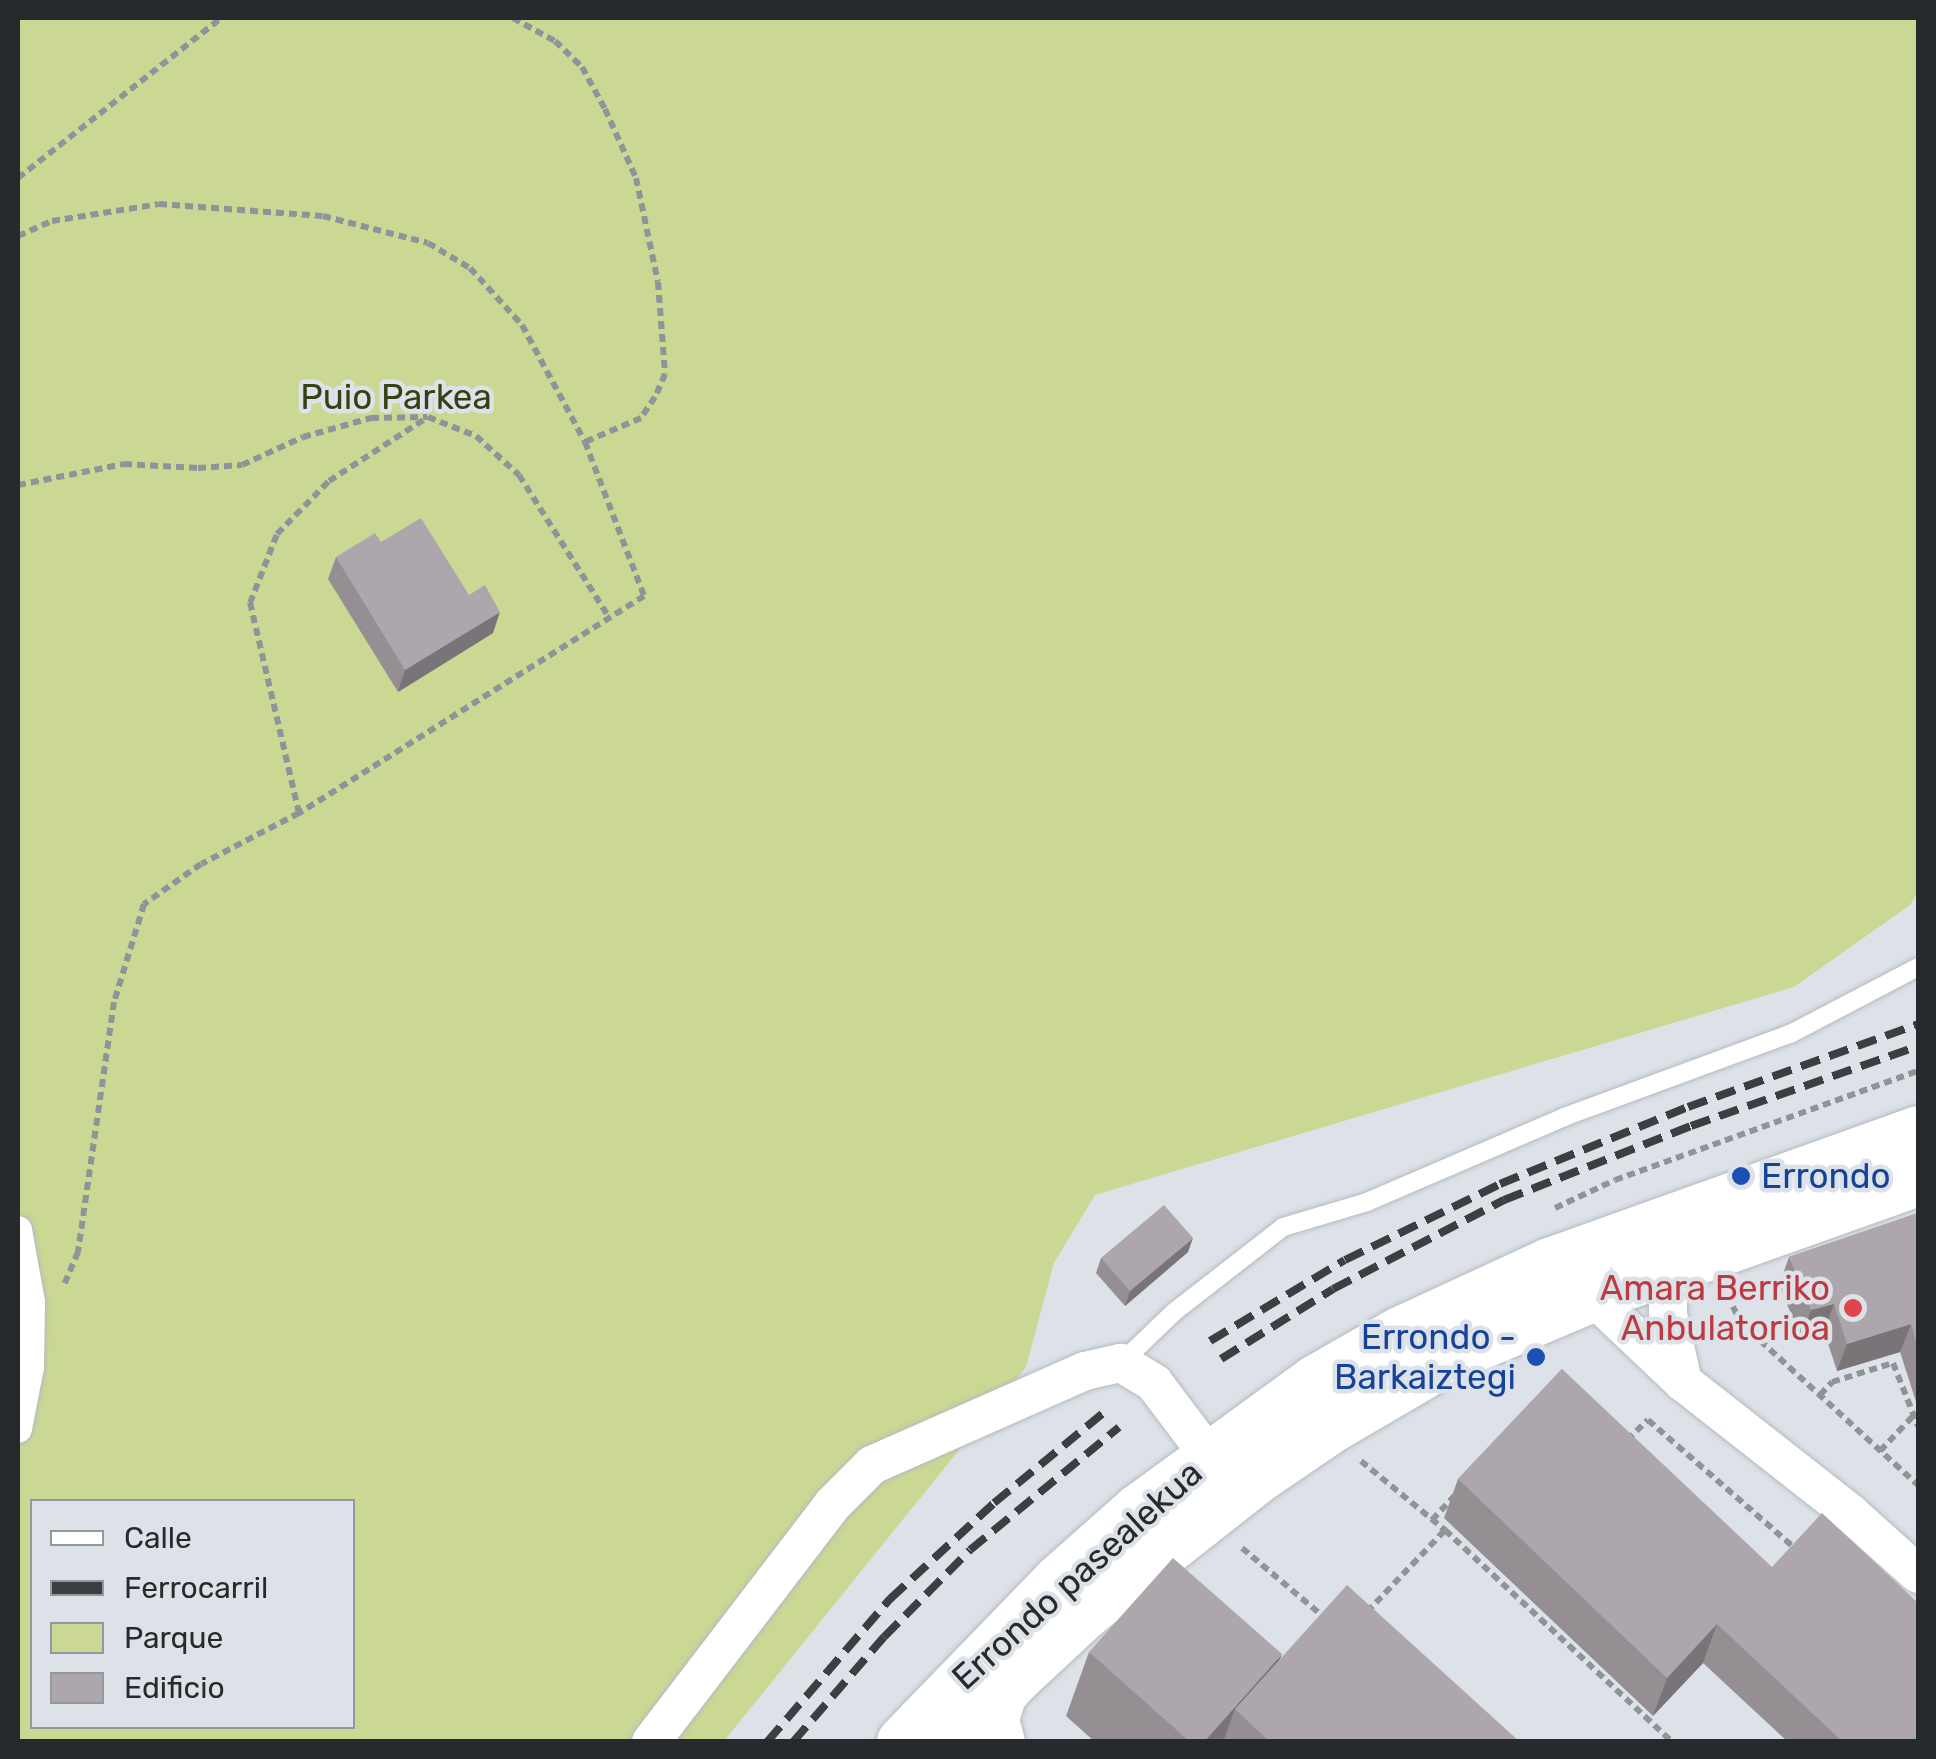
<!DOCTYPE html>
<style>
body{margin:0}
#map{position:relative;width:1936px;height:1759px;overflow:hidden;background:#dce2e8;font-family:Rubik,sans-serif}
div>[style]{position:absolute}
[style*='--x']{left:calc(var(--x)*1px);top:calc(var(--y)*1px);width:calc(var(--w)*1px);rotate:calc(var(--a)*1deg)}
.green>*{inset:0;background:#cad894}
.path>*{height:6px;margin-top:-3px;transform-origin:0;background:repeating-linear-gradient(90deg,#8f9498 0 8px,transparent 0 13px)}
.roads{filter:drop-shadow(0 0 2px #b4babf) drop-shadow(0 0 2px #b4babf)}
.service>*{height:18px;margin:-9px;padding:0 9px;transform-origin:9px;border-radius:9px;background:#fff}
.pedestrian>*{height:28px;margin:-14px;padding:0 14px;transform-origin:14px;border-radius:14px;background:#fff}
.minor>*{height:38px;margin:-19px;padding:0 19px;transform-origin:19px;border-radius:19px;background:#fff}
.secondary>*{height:52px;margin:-26px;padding:0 26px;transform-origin:26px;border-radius:26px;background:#fff}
.rail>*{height:8px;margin-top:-4px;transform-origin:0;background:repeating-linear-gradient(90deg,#3c3f42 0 20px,transparent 0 30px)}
.wall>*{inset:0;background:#958f94}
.shaded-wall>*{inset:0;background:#797478}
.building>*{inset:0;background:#ada6ac}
.dots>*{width:28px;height:28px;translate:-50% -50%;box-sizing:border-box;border:5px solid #dce2e8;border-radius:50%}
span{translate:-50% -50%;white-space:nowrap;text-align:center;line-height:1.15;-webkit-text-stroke:9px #dce2e8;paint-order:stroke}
.park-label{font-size:35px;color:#383f15}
.transit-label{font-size:35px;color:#164399}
.left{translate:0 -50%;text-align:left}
.right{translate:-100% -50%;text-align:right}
.health-label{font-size:35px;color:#be3a42}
.street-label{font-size:35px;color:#272a2c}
.frame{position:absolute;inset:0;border:20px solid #272a2c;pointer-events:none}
.legend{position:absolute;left:30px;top:1499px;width:325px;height:230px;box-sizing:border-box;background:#dce2e8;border:2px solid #94989d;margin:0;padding:12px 18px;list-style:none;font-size:30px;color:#272a2c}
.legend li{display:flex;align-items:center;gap:20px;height:50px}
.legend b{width:50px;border:2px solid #94989d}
</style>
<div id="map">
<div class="green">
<div style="clip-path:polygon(evenodd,18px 18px,1918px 18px,1918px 892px,1910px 905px,1794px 987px,1095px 1195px,1054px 1263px,1026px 1367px,724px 1741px,18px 1741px,18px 18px,32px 1502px,352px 1502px,352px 1726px,32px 1726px,32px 1502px)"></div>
</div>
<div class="path">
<div style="--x:513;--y:18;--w:48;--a:28.7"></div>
<div style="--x:555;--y:41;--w:37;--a:44"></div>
<div style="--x:582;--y:67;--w:48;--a:61.3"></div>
<div style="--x:605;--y:109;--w:76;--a:65.8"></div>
<div style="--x:636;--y:178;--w:106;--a:78.1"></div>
<div style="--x:658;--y:282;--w:92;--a:85.6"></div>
<div style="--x:665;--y:374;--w:25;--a:113"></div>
<div style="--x:655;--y:397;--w:25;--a:124"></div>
<div style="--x:641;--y:418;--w:61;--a:156.8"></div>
<div style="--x:18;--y:178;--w:258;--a:-38.2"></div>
<div style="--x:18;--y:236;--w:37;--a:-24"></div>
<div style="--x:52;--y:221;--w:108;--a:-9"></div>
<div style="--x:159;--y:204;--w:164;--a:4.2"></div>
<div style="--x:323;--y:216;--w:108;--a:14.4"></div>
<div style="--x:428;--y:243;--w:49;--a:30.8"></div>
<div style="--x:470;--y:268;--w:77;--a:47.6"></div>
<div style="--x:522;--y:325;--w:133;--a:61.7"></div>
<div style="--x:585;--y:442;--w:165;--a:69"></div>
<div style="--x:644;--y:596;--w:408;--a:147.8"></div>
<div style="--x:299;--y:813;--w:110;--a:152.5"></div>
<div style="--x:201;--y:864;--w:70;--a:144.9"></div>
<div style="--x:144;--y:904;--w:102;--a:107"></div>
<div style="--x:114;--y:1002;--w:253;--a:98.2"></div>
<div style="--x:78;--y:1252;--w:38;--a:113"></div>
<div style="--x:18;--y:485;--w:108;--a:-11.2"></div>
<div style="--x:124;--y:464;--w:74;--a:3.1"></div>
<div style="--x:198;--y:468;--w:44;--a:-3.9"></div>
<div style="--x:242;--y:465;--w:67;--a:-24.7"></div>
<div style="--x:303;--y:437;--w:71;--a:-15.6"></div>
<div style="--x:371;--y:418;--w:56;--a:-1"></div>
<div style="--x:299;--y:813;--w:216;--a:-103.1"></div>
<div style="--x:250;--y:603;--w:74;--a:-68.6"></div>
<div style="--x:277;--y:534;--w:74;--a:-45.5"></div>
<div style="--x:329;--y:481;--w:118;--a:-32.9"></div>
<div style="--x:428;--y:417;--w:52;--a:21.6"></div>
<div style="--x:476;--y:436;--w:58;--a:42.2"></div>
<div style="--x:519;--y:475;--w:167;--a:57.7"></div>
<div style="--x:1555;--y:1208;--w:66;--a:-25"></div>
<div style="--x:1615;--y:1180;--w:322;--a:-19.8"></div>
<div style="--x:1727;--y:1295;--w:31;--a:63"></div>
<div style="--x:1741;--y:1323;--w:240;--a:42.5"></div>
<div style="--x:1820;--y:1395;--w:18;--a:-47"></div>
<div style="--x:1832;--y:1382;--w:64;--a:-17.3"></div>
<div style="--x:1893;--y:1363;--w:68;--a:68.4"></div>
<div style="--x:1627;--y:1440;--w:29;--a:-44"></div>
<div style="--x:1648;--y:1420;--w:198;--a:41.1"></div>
<div style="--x:1880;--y:1451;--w:50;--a:-46.6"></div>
<div style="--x:1361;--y:1461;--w:109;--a:39.4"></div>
<div style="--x:1445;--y:1530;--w:311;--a:43"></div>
<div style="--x:1432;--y:1520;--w:33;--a:-47"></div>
<div style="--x:1242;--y:1548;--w:107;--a:40.1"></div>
<div style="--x:1367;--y:1612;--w:113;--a:-46.4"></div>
</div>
<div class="roads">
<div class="service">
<div style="--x:1121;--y:1363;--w:74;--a:-43.9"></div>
<div style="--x:1174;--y:1312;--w:138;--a:-37.9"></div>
<div style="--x:1283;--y:1227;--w:88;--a:-16.6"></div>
<div style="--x:1367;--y:1202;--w:215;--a:-23.3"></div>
<div style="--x:1564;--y:1117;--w:241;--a:-20.2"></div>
<div style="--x:1790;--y:1034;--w:144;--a:-27.6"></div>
</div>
<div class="pedestrian">
<div style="--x:18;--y:1230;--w:73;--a:79.8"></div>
<div style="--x:31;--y:1302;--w:65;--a:90.9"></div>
<div style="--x:30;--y:1367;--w:63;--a:101"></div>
</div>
<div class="minor">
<div style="--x:1682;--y:1265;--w:28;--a:120"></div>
<div style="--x:1668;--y:1289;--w:25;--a:90"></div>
<div style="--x:1668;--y:1314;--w:70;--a:77.6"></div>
<div style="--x:1597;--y:1279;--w:18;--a:106"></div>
<div style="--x:1592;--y:1296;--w:125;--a:43.4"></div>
<div style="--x:1683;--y:1382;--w:212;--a:38.1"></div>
<div style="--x:1850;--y:1513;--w:91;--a:41.9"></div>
<div style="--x:651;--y:1742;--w:298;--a:-52.6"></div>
<div style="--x:832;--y:1505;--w:57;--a:-45"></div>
<div style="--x:872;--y:1465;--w:233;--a:-23.8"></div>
<div style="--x:1085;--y:1371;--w:37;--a:-13"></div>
<div style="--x:1121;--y:1363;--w:39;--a:31"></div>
<div style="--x:1154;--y:1383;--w:91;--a:53"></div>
<div style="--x:1209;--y:1456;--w:28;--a:23"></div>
<div style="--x:1006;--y:1742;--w:23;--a:-105"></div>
<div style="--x:1000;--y:1720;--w:41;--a:-72.9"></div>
</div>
<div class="secondary">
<div style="--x:903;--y:1742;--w:224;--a:-45.9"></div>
<div style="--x:1059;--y:1581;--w:107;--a:-41.6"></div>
<div style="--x:1139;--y:1510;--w:219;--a:-36.1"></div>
<div style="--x:1316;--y:1381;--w:99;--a:-29.7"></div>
<div style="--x:1402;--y:1332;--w:163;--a:-24.7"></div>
<div style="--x:1550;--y:1264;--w:391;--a:-19.7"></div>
<div style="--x:959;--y:1742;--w:81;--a:-49"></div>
<div style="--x:1012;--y:1681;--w:100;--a:-43"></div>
<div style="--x:1085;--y:1613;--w:220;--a:-38.2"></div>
<div style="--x:1258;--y:1477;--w:91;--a:-34.2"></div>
<div style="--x:1333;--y:1426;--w:143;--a:-30.3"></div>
<div style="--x:1456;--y:1354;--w:148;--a:-23.1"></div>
<div style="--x:1592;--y:1296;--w:346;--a:-19.6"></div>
</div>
</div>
<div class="rail">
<div style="--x:1210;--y:1341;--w:157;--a:-31"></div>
<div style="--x:1345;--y:1260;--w:173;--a:-26.1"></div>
<div style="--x:1500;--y:1184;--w:203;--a:-22.3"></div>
<div style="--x:1688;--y:1107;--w:245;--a:-19.8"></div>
<div style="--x:1221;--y:1359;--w:132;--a:-32"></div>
<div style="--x:1333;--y:1289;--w:193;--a:-27.5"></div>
<div style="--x:1504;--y:1200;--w:201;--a:-21.6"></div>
<div style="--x:1691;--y:1126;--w:241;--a:-19.4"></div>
<div style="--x:767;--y:1742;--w:189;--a:-49.3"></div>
<div style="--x:890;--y:1599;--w:142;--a:-42.7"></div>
<div style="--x:994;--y:1503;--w:148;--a:-39.5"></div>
<div style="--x:793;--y:1742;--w:139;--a:-49.1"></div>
<div style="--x:884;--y:1637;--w:122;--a:-45.3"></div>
<div style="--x:970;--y:1550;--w:193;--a:-39.5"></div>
</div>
<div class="wall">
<div style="clip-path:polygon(381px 542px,493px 633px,398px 692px,328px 579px,336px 557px)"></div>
<div style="clip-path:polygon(1918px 1213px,1918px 1408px,1900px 1352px,1837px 1371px,1824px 1331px,1801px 1338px,1779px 1285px,1789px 1257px)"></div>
<div style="clip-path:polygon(1188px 1252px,1125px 1306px,1096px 1273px,1101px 1258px)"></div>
<div style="clip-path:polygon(1562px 1369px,1918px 1742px,1788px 1742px,1703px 1663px,1653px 1716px,1444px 1518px,1458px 1479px)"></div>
<div style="clip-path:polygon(1089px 1652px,1279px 1660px,1520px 1742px,1095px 1742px,1066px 1716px)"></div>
</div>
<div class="shaded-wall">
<div style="clip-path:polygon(500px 612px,493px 633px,398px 692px,405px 670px)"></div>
<div style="clip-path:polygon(1193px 1238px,1188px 1252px,1125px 1306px,1130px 1291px)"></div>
<div style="clip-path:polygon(1834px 1304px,1824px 1331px,1801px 1338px,1811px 1310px)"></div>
<div style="clip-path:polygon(1911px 1324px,1900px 1352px,1837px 1371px,1847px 1344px)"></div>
<div style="clip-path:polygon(1717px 1624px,1703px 1663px,1653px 1716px,1667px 1678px)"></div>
<div style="clip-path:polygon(1282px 1654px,1258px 1718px,1235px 1709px,1223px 1742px,1204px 1742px)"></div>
</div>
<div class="building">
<div style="clip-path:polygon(421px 518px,469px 595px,485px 585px,500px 612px,405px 670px,336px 557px,375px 533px,381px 542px)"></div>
<div style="clip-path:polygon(1164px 1205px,1193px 1238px,1130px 1291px,1101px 1258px)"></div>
<div style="clip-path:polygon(1918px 1213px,1918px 1349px,1911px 1324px,1847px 1344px,1834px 1304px,1811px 1310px,1789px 1257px)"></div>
<div style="clip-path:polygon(1562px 1369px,1772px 1567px,1822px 1513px,1918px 1603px,1918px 1742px,1843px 1742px,1717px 1624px,1667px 1678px,1458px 1479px)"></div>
<div style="clip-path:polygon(1173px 1558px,1282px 1654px,1204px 1742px,1190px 1742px,1089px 1652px)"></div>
<div style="clip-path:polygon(1347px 1585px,1520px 1742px,1270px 1742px,1235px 1709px)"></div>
</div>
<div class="dots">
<div style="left:1741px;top:1176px;background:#1a4fb4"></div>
<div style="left:1853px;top:1308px;background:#e0444e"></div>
<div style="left:1536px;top:1357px;background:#1a4fb4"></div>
</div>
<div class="park-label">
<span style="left:396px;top:397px">Puio Parkea</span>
</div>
<div class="transit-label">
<span class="left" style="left:1761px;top:1176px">Errondo</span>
<span class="right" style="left:1516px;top:1357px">Errondo -<br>Barkaiztegi</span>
</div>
<div class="health-label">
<span class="right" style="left:1830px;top:1308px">Amara Berriko<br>Anbulatorioa</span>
</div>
<div class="street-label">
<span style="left:1077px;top:1575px;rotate:-42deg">Errondo pasealekua</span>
</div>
<div class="frame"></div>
<ul class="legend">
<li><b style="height:12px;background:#fff"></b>Calle</li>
<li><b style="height:12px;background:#3c3f42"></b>Ferrocarril</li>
<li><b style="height:28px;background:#cad894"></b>Parque</li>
<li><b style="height:28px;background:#ada6ac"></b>Edificio</li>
</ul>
</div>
